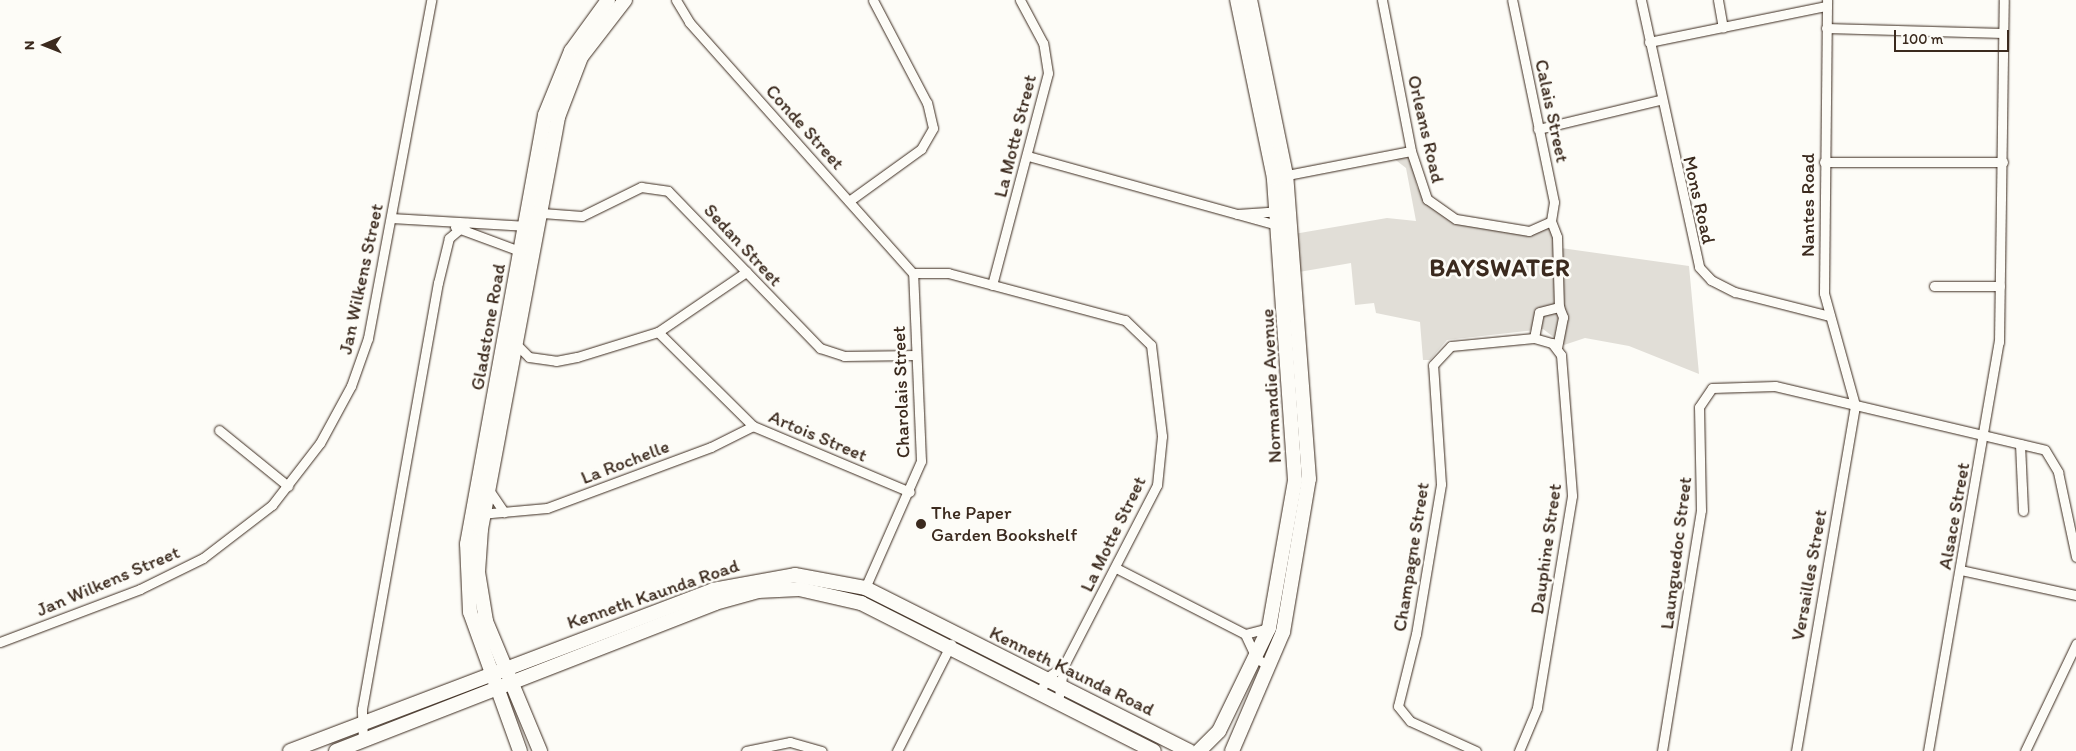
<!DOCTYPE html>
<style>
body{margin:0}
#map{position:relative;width:2076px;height:751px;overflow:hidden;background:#fdfcf7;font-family:Itim,sans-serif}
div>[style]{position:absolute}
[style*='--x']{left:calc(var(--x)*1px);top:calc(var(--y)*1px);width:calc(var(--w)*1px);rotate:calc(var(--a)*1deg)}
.green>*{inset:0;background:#e1ded7}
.roads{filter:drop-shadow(0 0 1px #3b2a1e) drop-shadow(0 0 1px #3b2a1e)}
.street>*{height:9px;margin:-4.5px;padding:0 4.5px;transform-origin:4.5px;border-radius:4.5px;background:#fdfcf7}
.secondary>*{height:14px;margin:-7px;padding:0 7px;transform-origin:7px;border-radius:7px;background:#fdfcf7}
.dots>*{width:14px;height:14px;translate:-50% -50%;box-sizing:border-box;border:2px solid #fdfcf7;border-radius:50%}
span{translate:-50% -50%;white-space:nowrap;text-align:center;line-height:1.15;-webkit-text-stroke:5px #fdfcf7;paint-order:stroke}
.street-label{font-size:19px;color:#3b2a1e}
.poi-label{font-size:19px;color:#3b2a1e}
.left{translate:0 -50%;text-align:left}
.district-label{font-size:24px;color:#3b2a1e;font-weight:700;letter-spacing:1px}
.north{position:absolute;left:20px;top:20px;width:50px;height:50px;-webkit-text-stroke:4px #fdfcf7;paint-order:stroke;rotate:269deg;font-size:14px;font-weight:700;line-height:20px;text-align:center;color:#3b2a1e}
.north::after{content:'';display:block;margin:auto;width:18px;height:22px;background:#3b2a1e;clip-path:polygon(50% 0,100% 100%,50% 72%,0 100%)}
.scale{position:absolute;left:1894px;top:30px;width:115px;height:22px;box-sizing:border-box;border:2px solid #3b2a1e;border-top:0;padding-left:6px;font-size:15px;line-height:18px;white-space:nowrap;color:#3b2a1e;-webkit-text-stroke:4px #fdfcf7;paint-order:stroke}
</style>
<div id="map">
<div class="green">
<div style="clip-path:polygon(1410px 155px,1417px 187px,1444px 215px,1527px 231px,1556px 215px,1561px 248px,1689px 266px,1699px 374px,1629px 346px,1585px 338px,1564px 345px,1543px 329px,1447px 340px,1430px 360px,1423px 360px,1420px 322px,1376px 313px,1374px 303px,1355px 305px,1351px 263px,1299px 272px,1294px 234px,1387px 218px,1416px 221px,1406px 168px,1393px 158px)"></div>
</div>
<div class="roads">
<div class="street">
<div style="--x:676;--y:0;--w:26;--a:59"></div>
<div style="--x:689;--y:22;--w:336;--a:48.3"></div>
<div style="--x:1382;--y:0;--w:154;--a:79.1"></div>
<div style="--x:1411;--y:151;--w:51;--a:71.6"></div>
<div style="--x:1427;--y:199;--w:35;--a:35"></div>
<div style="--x:1456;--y:219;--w:74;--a:9.3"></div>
<div style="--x:1529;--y:231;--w:24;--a:-24"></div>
<div style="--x:1551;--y:221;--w:19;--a:-81"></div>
<div style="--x:1554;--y:202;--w:206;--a:-101.7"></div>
<div style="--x:1641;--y:0;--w:273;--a:77.7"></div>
<div style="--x:1699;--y:267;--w:18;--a:47"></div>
<div style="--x:1711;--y:280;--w:27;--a:27"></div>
<div style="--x:1735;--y:292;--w:98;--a:14.2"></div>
<div style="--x:1718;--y:0;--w:28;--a:80"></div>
<div style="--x:1826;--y:28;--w:177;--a:1.6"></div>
<div style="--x:1649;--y:42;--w:181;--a:-11.5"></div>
<div style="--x:1538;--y:129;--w:125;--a:-13.4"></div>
<div style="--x:1028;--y:156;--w:263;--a:15.5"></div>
<div style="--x:1824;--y:162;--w:179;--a:0"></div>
<div style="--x:1282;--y:176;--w:131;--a:-11"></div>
<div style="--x:849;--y:201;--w:89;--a:-35.8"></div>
<div style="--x:921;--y:149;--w:24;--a:-60"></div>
<div style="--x:933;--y:128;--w:26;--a:-103"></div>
<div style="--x:927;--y:103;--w:116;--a:-117.7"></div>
<div style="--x:542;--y:213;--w:40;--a:4.3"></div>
<div style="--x:582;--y:216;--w:66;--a:-26.2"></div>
<div style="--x:641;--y:187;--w:27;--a:8"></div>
<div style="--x:668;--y:191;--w:219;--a:45.9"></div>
<div style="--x:820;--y:348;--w:25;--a:18"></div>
<div style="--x:844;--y:356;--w:72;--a:-0.8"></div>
<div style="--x:1237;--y:214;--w:45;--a:-3.8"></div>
<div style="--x:391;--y:218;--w:137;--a:3.3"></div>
<div style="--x:1551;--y:221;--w:17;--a:69"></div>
<div style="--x:1557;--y:237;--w:70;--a:88.4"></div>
<div style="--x:1559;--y:307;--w:11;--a:68"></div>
<div style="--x:1563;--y:317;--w:32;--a:101"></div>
<div style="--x:455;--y:227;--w:75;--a:20.4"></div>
<div style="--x:913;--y:273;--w:35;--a:0"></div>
<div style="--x:948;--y:273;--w:183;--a:14.9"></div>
<div style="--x:1125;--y:320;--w:36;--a:44"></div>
<div style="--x:1151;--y:345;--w:92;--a:83.1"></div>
<div style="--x:1162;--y:436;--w:49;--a:95.8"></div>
<div style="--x:1157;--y:485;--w:203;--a:117.3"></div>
<div style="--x:1064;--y:665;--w:21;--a:143"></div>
<div style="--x:1047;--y:678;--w:18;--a:117"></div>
<div style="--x:992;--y:285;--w:219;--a:-75.2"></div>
<div style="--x:1048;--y:73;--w:30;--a:-99"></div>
<div style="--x:1043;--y:43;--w:49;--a:-118.1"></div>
<div style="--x:1934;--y:286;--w:66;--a:0"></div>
<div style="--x:658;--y:332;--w:134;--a:44.7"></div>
<div style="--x:753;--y:426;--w:170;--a:22.8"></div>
<div style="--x:1534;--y:338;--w:26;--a:-79"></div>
<div style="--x:1539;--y:312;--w:21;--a:-14"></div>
<div style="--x:514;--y:342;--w:21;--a:45"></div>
<div style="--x:529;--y:357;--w:27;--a:8"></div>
<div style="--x:556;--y:361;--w:21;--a:-11"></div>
<div style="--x:577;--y:357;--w:85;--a:-17.2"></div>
<div style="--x:658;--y:332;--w:107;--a:-34.3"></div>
<div style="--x:219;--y:430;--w:89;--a:39.1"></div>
<div style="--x:2020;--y:444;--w:67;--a:87.4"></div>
<div style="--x:489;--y:490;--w:27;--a:56"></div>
<div style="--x:480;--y:514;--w:67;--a:-5.1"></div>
<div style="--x:547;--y:508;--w:175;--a:-20.4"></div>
<div style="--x:711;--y:447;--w:47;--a:-26.6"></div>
<div style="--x:1116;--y:568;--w:145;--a:27.1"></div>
<div style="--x:1245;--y:634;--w:25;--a:-14"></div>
<div style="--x:1961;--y:570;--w:118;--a:12.3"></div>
<div style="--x:865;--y:588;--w:139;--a:-66.2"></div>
<div style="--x:921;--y:461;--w:188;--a:-92.4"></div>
<div style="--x:1245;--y:634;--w:26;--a:65"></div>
<div style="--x:1256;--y:658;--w:15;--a:32"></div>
<div style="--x:0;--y:642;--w:150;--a:-20.7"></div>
<div style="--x:140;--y:589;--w:70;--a:-26.2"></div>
<div style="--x:203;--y:558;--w:87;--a:-37.5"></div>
<div style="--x:272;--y:505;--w:78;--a:-52.3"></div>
<div style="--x:320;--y:443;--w:65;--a:-61.5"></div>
<div style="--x:351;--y:386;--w:51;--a:-70.5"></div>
<div style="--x:368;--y:338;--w:344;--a:-79.4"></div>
<div style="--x:1058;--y:702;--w:37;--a:-81"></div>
<div style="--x:363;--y:741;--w:32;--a:-92"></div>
<div style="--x:362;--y:709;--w:433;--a:-79.9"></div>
<div style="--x:438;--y:283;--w:46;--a:-76.3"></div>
<div style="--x:449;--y:238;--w:23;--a:-40"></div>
<div style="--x:746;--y:751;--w:45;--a:-11.6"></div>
<div style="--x:790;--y:742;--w:33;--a:16"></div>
<div style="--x:897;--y:751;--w:120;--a:-63.2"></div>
<div style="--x:1476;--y:751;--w:72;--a:-155.6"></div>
<div style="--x:1410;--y:721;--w:19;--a:-129"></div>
<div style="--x:1398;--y:706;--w:74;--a:-76"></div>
<div style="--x:1416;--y:634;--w:152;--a:-80.5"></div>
<div style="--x:1441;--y:484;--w:119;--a:-93.8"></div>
<div style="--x:1433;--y:365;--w:26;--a:-47"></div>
<div style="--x:1451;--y:346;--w:83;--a:-5.5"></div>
<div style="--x:1534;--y:338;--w:19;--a:16"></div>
<div style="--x:1552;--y:343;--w:15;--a:53"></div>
<div style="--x:1561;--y:355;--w:141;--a:85.5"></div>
<div style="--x:1572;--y:496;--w:215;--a:99.4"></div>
<div style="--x:1537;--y:708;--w:47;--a:112.7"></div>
<div style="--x:1662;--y:751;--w:244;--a:-80.8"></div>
<div style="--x:1701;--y:510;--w:103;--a:-91.1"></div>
<div style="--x:1699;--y:407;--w:23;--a:-56"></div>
<div style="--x:1712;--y:388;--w:63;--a:-1.8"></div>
<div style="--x:1775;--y:386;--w:277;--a:13.3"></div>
<div style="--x:2045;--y:450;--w:26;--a:59"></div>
<div style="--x:2058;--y:472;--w:87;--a:78"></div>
<div style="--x:1796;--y:751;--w:351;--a:-80.3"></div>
<div style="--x:1855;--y:405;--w:116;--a:-105.5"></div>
<div style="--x:1824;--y:293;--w:293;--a:-89.4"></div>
<div style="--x:1928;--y:751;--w:415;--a:-80.2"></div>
<div style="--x:1999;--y:342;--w:342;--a:-89.2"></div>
<div style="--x:2025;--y:751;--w:119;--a:-64.5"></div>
</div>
<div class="secondary">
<div style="--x:290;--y:751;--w:453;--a:-20.8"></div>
<div style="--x:713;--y:590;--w:83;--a:-10.4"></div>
<div style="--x:795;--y:575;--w:71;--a:10.5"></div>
<div style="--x:865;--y:588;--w:363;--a:26.7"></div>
<div style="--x:336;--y:751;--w:407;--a:-21.3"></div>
<div style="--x:715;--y:603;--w:45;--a:-15.6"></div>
<div style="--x:758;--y:591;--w:41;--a:-2.8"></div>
<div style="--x:799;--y:589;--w:64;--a:12.7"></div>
<div style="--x:861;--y:603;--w:328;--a:26.8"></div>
<div style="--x:520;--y:751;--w:148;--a:-109.8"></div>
<div style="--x:470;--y:612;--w:68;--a:-92.5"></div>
<div style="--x:467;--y:544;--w:436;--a:-79.7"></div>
<div style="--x:545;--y:115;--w:69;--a:-67.9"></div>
<div style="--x:571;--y:51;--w:63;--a:-54"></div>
<div style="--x:540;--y:751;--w:141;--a:-112.6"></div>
<div style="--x:486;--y:621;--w:50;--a:-99.3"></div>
<div style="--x:478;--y:572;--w:43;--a:-86"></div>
<div style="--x:481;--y:529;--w:419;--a:-79.4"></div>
<div style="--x:558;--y:117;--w:64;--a:-69"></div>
<div style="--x:581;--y:57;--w:72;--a:-52.3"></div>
<div style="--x:1199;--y:751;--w:28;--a:-45"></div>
<div style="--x:1219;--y:731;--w:114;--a:-64.1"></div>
<div style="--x:1269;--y:628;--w:150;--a:-80"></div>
<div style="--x:1295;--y:480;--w:303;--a:-94"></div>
<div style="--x:1274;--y:178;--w:182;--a:-101.7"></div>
<div style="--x:1232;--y:751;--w:129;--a:-66.8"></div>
<div style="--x:1283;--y:632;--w:155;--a:-80.4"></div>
<div style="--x:1309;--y:479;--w:305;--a:-94.3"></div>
<div style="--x:1286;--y:175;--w:179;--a:-101.6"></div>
</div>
</div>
<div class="dots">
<div style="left:921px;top:524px;background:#3b2a1e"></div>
</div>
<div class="street-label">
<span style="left:1552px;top:111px;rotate:78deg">Calais Street</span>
<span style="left:805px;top:127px;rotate:48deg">Conde Street</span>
<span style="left:1426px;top:129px;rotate:77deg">Orleans Road</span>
<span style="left:1015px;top:136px;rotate:-76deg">La Motte Street</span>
<span style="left:1699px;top:200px;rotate:77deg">Mons Road</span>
<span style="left:1808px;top:205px;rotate:-90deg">Nantes Road</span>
<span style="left:743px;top:245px;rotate:47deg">Sedan Street</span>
<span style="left:361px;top:279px;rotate:-78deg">Jan Wilkens Street</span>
<span style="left:488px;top:327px;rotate:-80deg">Gladstone Road</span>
<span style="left:1271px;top:386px;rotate:-93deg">Normandie Avenue</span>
<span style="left:901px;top:392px;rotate:-92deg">Charolais Street</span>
<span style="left:818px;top:436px;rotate:23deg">Artois Street</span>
<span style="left:625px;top:462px;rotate:-21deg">La Rochelle</span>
<span style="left:1954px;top:516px;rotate:-80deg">Alsace Street</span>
<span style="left:1113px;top:534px;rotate:-64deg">La Motte Street</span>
<span style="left:1546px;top:549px;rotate:-82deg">Dauphine Street</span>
<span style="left:1676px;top:553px;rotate:-83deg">Launguedoc Street</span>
<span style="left:1411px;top:557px;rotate:-81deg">Champagne Street</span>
<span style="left:1809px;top:575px;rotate:-80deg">Versailles Street</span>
<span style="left:108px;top:581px;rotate:-23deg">Jan Wilkens Street</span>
<span style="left:653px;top:594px;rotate:-19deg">Kenneth Kaunda Road</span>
<span style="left:1072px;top:671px;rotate:26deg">Kenneth Kaunda Road</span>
</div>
<div class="poi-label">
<span class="left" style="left:931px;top:524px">The Paper<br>Garden Bookshelf</span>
</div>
<div class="district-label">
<span style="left:1500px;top:268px">BAYSWATER</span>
</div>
<div class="north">N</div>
<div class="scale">100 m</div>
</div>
